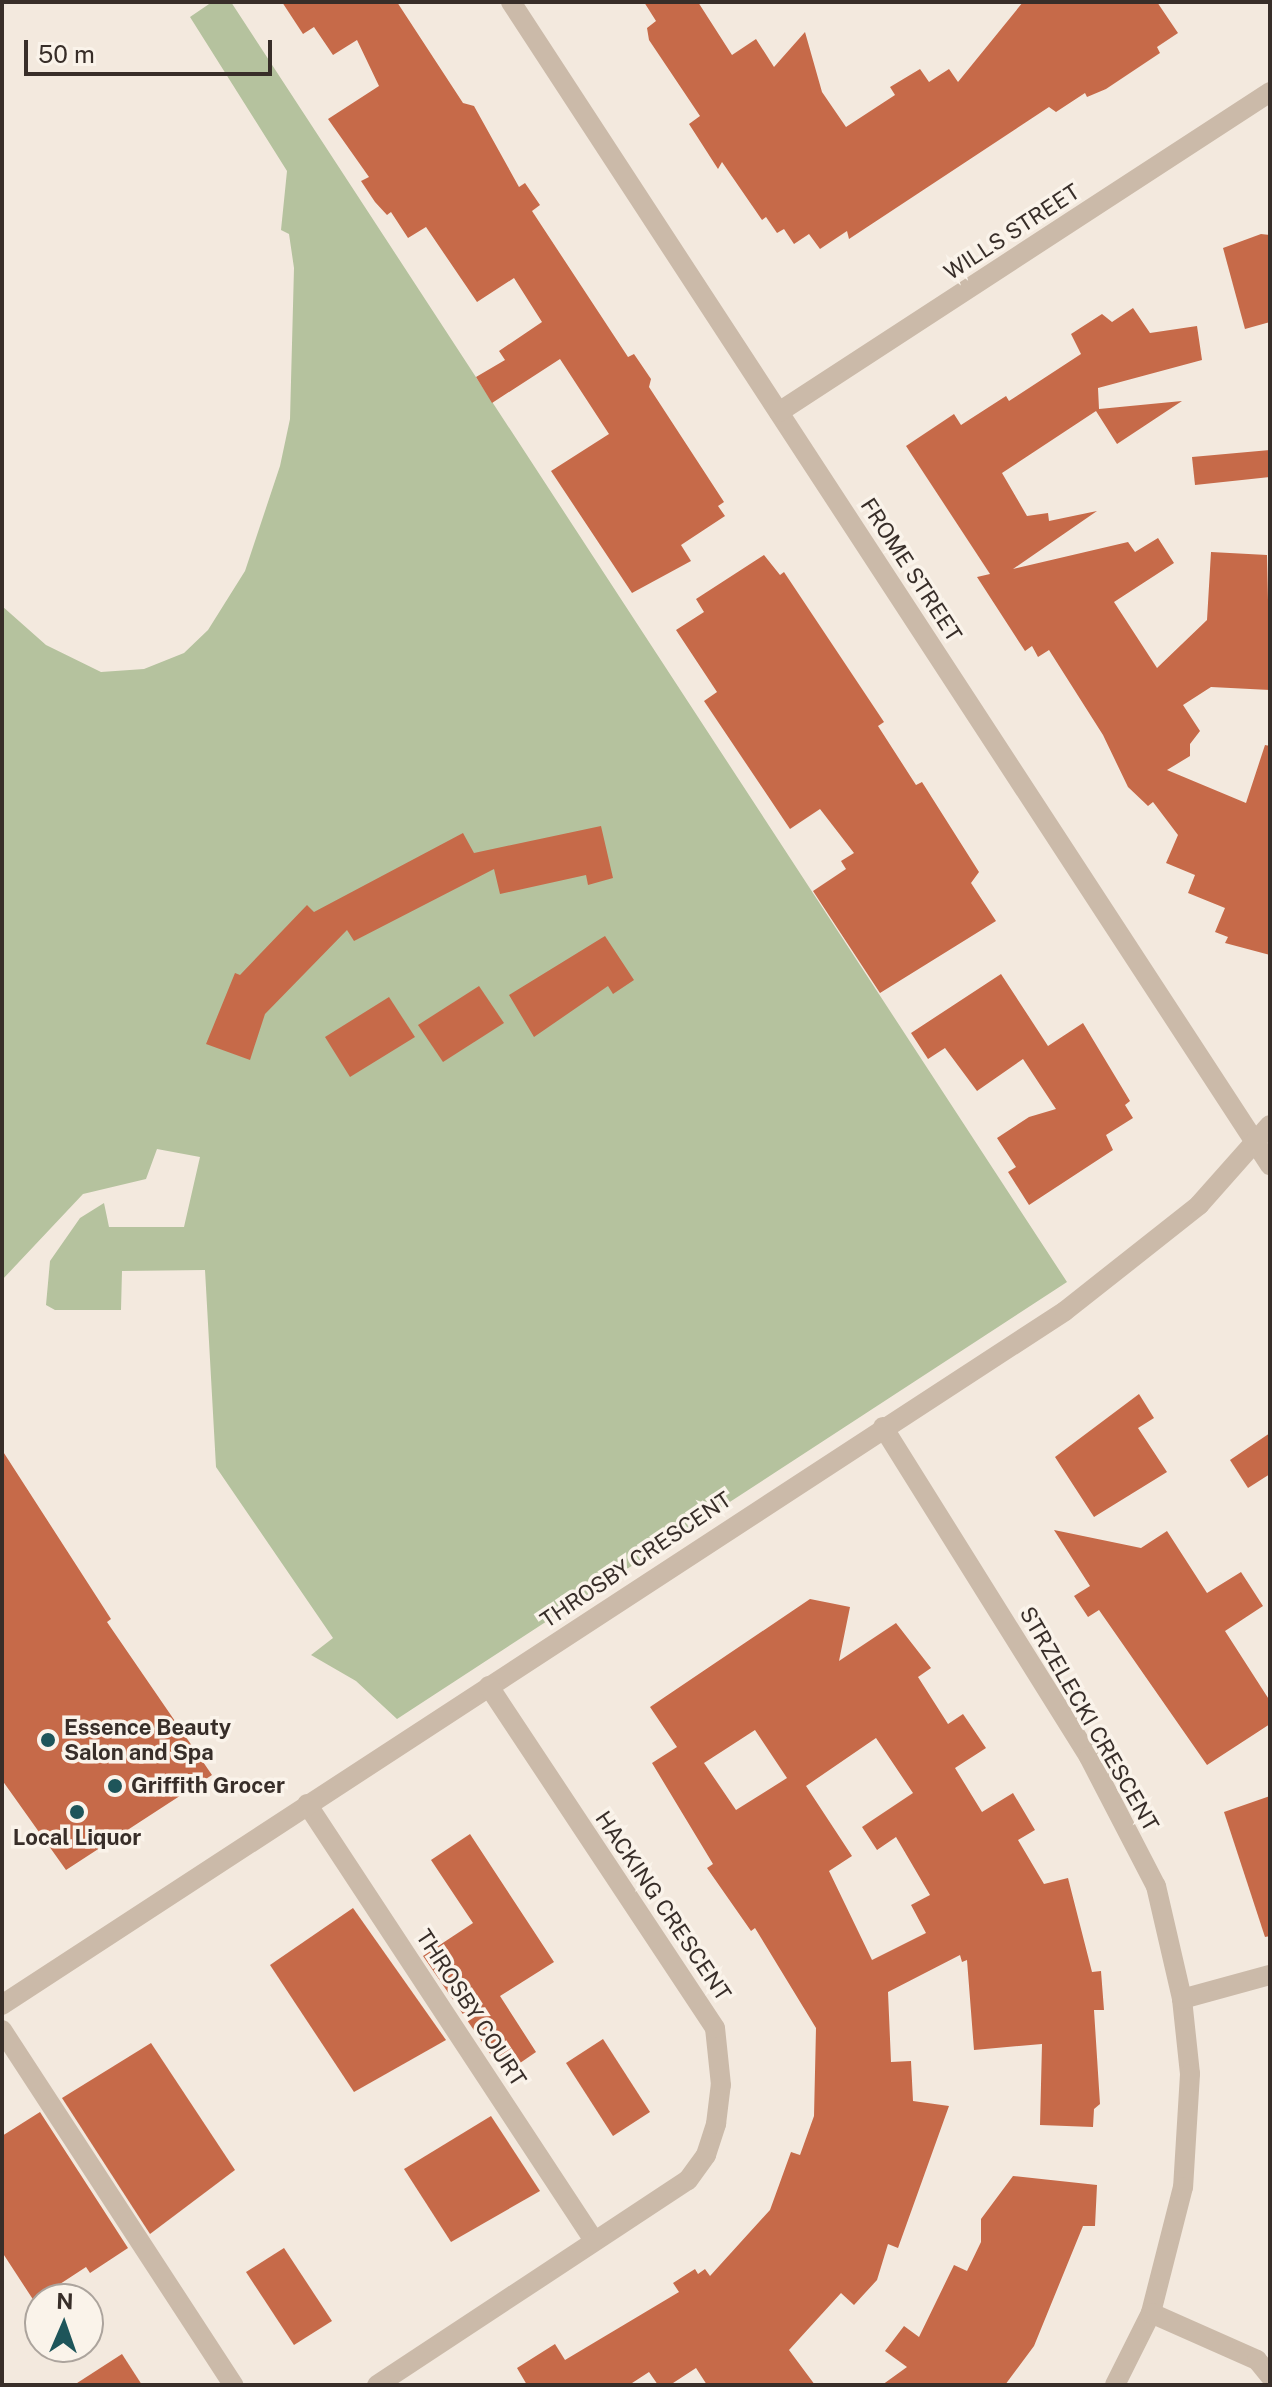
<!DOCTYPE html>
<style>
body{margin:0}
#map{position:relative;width:1272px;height:2387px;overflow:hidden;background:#f3e9de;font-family:"Public Sans",sans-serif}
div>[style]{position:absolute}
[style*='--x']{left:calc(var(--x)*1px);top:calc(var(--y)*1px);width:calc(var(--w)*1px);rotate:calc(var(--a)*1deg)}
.green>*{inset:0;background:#b5c29e}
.building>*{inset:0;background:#c66a49}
.minor>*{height:20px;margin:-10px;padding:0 10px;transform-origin:10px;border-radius:10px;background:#cbbaa9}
.dots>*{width:22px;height:22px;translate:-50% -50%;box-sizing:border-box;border:4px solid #faf3ea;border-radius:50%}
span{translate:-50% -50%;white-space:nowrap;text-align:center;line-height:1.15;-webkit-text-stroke:7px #faf3ea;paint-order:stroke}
.street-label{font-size:22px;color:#382e29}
.poi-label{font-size:22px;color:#382e29;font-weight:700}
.left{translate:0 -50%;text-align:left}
.frame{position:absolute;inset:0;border:4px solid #382e29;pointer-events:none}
.north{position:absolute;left:24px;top:2283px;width:80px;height:80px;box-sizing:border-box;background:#faf3ea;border:2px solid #aca49d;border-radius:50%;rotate:2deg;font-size:22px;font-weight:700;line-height:32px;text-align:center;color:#382e29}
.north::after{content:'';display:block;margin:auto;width:28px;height:36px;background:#1e555a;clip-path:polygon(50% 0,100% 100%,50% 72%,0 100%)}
.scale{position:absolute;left:24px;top:40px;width:248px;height:36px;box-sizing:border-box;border:4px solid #382e29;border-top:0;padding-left:10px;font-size:24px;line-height:28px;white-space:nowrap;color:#382e29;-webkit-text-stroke:6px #faf3ea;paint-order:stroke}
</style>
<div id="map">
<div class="green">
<div style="clip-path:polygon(212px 2px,231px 2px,1067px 1282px,397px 1719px,356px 1681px,311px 1655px,333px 1638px,216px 1467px,205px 1270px,122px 1271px,121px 1310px,55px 1310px,46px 1305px,50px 1261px,80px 1218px,104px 1203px,109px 1227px,184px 1227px,200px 1157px,157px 1149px,146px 1179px,83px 1194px,2px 1280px,2px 606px,46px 645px,101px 672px,144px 669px,184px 653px,208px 630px,245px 571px,280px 466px,290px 419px,294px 268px,289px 234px,281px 230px,287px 171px,190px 17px)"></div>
</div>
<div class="building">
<div style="clip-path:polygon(282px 2px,397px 2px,463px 103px,474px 106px,519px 187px,525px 183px,540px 205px,532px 211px,628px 357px,634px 354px,651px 379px,649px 387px,724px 502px,718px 506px,725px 516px,681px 545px,691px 561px,632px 593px,551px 471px,609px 434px,560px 359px,492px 403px,476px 377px,505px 360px,499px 351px,542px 322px,514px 278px,477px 302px,426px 227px,408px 238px,391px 212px,387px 215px,375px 202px,361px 181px,369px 177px,328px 119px,379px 86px,357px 40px,333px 55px,314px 27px,303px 34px)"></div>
<div style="clip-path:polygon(644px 2px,698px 2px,732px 55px,756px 39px,774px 67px,805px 32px,822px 92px,846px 127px,895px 95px,890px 87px,920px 69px,929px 82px,949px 69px,958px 82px,1023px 2px,1157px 2px,1178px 33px,1157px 47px,1160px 53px,1106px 89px,1087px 97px,1085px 93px,1056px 112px,1049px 107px,849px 239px,847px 231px,820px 249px,809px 234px,794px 244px,784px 229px,777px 233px,766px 217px,762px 220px,722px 162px,718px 169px,689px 124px,700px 116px,649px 40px,647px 28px,656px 21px)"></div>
<div style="clip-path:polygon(1261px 234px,1270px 235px,1270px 322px,1245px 329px,1223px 248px)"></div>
<div style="clip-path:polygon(1133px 308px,1150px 333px,1197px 326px,1202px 360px,1098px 388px,1099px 409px,1182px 401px,1117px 444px,1096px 411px,1002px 473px,1027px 516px,1048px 513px,1049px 521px,1097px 511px,1013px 569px,1128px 542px,1135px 552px,1158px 538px,1174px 563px,1114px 602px,1157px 668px,1207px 620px,1211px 552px,1267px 555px,1270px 690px,1211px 687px,1183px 705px,1200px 731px,1190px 744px,1190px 756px,1167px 770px,1246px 803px,1265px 745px,1270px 746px,1270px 955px,1225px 943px,1228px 937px,1215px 932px,1225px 908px,1188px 893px,1195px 875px,1166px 863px,1178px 835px,1153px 802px,1148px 806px,1128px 787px,1103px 735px,1049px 650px,1038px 657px,1032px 646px,1025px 651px,977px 577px,990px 574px,906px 446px,954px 414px,961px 425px,1006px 396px,1009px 401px,1081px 354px,1071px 334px,1102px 314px,1112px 322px)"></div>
<div style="clip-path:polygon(1270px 450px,1270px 477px,1195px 485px,1192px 457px)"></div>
<div style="clip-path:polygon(764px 555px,780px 575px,784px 572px,884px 722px,878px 726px,916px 785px,922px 782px,979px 872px,971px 883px,996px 921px,880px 993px,813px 891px,846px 869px,841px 861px,854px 853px,820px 809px,790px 829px,704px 701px,717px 692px,676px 630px,704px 612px,696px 599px)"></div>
<div style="clip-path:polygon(601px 826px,613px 878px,588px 885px,586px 875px,500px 894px,494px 869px,354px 941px,347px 930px,265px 1014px,250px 1060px,206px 1044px,235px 973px,240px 975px,307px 905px,314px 912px,463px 833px,474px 853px)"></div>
<div style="clip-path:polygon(605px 936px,634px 980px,613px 994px,608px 986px,534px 1037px,509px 995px)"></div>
<div style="clip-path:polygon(1001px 974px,1048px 1046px,1083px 1023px,1130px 1101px,1125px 1105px,1133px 1118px,1106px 1135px,1113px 1150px,1029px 1205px,1008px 1172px,1016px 1167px,997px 1138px,1029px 1117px,1056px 1109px,1023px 1059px,977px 1091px,945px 1048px,928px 1059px,911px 1033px)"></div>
<div style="clip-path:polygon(479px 986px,504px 1023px,443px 1062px,418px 1025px)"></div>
<div style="clip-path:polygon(389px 997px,415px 1037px,350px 1077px,325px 1037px)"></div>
<div style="clip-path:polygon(1139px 1394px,1154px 1418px,1138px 1428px,1167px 1472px,1094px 1517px,1055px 1457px)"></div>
<div style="clip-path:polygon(1270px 1433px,1270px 1474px,1248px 1488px,1230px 1460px)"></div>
<div style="clip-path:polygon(2px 1450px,111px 1619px,107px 1622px,212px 1775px,66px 1870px,2px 1780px)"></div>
<div style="clip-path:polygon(1054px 1530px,1141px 1548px,1167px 1531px,1207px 1593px,1241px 1572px,1263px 1606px,1225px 1631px,1270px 1701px,1270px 1724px,1207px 1765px,1099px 1610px,1088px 1617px,1074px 1596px,1090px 1586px)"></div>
<div style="clip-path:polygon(evenodd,810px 1599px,850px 1607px,839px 1661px,896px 1623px,931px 1668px,918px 1677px,948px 1724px,963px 1714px,986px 1748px,955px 1768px,982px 1812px,1013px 1793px,1035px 1830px,1018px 1840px,1044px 1884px,1068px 1878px,1092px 1972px,1101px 1971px,1104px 2010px,1094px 2010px,1100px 2104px,1094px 2109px,1093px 2127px,1040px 2125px,1042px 2044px,974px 2050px,967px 1960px,962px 1962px,960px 1955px,888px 1992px,891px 2062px,911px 2061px,913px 2101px,949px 2106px,898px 2248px,888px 2244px,877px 2280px,854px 2305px,841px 2293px,789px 2350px,815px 2385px,707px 2385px,696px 2368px,670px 2385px,658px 2385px,649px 2372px,629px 2385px,527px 2385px,517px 2368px,555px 2344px,565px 2360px,679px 2292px,673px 2283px,695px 2269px,698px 2274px,705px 2269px,710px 2276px,770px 2210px,791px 2152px,800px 2155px,814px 2116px,816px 2028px,755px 1928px,751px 1931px,707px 1868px,713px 1864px,652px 1763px,677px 1747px,650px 1707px,810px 1599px,755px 1730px,787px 1778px,736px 1810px,704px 1763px,755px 1730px,810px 1599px,876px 1738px,913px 1793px,862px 1827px,877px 1850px,896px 1837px,930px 1895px,911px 1905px,926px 1933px,872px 1960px,829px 1871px,852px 1856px,806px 1786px,876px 1738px)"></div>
<div style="clip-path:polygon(1270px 1796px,1270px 1936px,1265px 1937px,1224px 1812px)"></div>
<div style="clip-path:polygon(470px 1834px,554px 1962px,500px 1996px,536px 2052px,504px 2074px,423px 1956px,473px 1923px,431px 1860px)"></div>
<div style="clip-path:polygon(353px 1908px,446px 2040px,354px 2092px,270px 1965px)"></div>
<div style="clip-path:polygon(603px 2039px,650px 2112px,613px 2136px,566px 2063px)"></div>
<div style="clip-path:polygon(151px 2043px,235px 2170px,150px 2234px,62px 2098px)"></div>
<div style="clip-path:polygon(40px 2112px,128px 2248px,90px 2273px,86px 2267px,34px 2301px,2px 2252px,2px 2136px)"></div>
<div style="clip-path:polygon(491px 2116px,540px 2191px,451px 2242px,404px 2169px)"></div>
<div style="clip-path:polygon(1013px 2176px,1097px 2185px,1095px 2226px,1083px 2226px,1034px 2346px,1005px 2385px,882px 2385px,907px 2367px,885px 2351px,904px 2326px,919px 2337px,954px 2265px,967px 2271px,981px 2242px,981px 2219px)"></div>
<div style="clip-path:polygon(284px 2248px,332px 2321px,294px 2345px,246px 2272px)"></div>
<div style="clip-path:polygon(122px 2354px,142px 2385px,74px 2385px)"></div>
</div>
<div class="minor">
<div style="--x:511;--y:2;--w:1389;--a:56.87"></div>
<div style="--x:779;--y:412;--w:586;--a:-33.09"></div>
<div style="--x:883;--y:1427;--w:389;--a:58"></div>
<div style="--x:1089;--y:1757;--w:145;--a:62.6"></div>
<div style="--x:1156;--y:1886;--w:116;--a:77"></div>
<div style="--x:1182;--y:1999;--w:75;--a:83.9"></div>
<div style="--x:1190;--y:2074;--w:113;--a:93.5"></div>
<div style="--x:1183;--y:2187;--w:130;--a:104.3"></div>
<div style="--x:1151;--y:2313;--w:80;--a:116.6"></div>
<div style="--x:307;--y:1804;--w:521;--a:56.68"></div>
<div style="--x:1182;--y:1999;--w:91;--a:-15.3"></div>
<div style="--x:2;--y:2005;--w:1269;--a:-33.14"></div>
<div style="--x:1065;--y:1311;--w:171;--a:-38.3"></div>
<div style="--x:1199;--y:1205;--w:107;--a:-48.4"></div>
<div style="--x:2;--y:2030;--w:424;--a:56.9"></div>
<div style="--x:1151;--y:2313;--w:116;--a:23.9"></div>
<div style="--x:1257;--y:2360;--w:21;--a:51"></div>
<div style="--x:377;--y:2385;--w:372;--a:-33.4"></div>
<div style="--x:688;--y:2180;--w:31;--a:-54"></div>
<div style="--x:706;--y:2155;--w:33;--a:-72"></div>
<div style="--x:716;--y:2124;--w:39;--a:-83"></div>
<div style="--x:721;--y:2085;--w:57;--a:-96"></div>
<div style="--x:715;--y:2028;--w:410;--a:-123.5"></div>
</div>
<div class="dots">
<div style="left:48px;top:1740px;background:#1e555a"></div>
<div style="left:115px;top:1786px;background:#1e555a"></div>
<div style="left:77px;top:1812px;background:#1e555a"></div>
</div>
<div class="street-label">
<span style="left:1012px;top:232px;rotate:-33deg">WILLS STREET</span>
<span style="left:911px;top:570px;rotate:57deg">FROME STREET</span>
<span style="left:636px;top:1560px;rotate:-34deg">THROSBY CRESCENT</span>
<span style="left:1089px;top:1719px;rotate:60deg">STRZELECKI CRESCENT</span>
<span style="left:663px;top:1906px;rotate:56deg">HACKING CRESCENT</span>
<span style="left:471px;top:2008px;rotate:57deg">THROSBY COURT</span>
</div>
<div class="poi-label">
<span class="left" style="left:64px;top:1740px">Essence Beauty<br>Salon and Spa</span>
<span class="left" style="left:131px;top:1786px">Griffith Grocer</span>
<span style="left:77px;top:1838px">Local Liquor</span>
</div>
<div class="frame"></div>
<div class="north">N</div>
<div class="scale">50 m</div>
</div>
